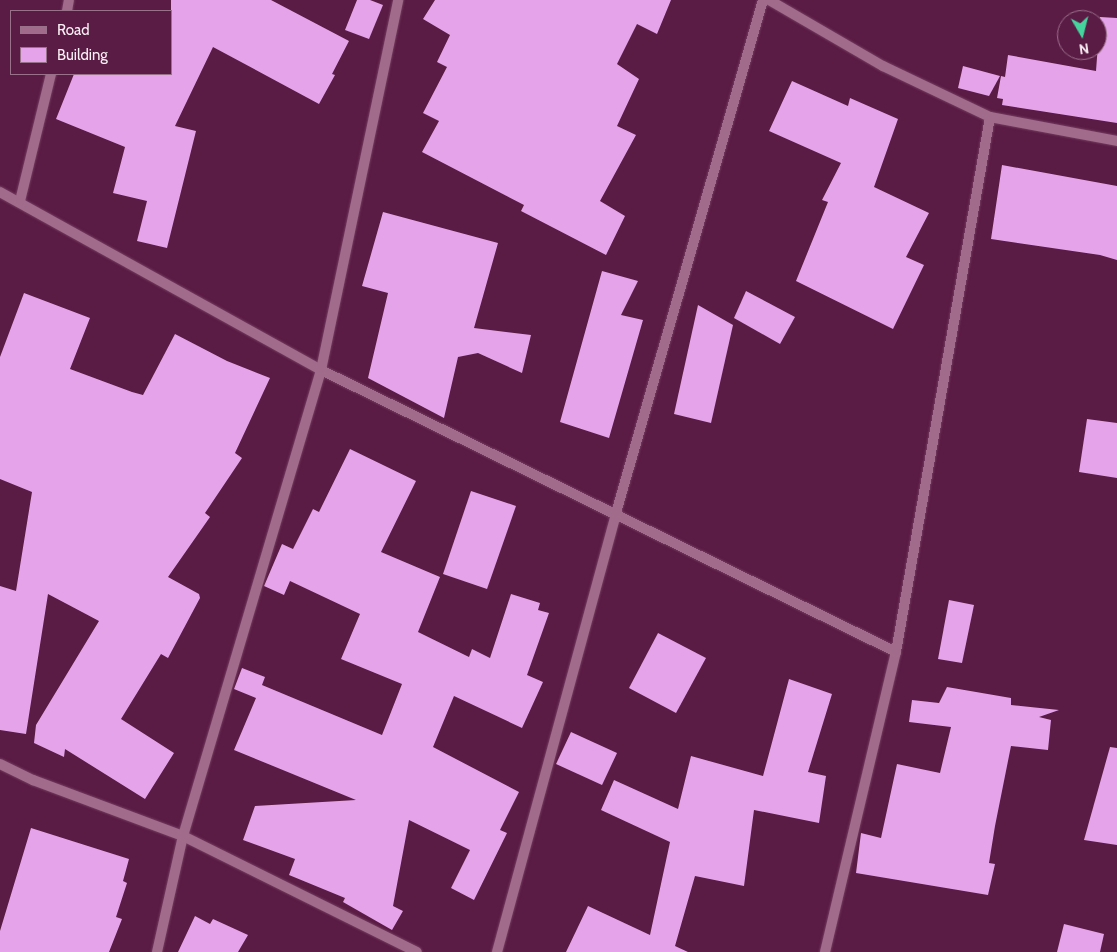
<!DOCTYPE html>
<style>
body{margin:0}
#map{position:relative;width:1117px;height:952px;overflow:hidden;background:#5a1b44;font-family:Cabin,sans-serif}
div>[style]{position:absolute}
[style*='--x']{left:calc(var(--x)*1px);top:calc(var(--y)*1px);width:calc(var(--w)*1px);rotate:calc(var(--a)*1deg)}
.building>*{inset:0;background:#e5a4ea}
.roads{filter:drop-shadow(0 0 1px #743d60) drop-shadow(0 0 1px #743d60)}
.street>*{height:10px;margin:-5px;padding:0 5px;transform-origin:5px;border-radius:5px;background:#a16c8b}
span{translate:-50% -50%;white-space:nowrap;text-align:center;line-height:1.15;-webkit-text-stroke:5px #5a1b44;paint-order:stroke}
.legend{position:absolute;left:10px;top:10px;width:162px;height:65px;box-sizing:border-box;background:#5a1b44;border:1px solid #9a718b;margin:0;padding:6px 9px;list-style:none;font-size:15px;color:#faf1f6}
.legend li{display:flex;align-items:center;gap:10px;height:25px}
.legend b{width:25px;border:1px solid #9a718b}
.north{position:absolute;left:1057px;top:10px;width:50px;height:50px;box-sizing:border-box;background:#5a1b44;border:1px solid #9a718b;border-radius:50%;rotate:172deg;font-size:14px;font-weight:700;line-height:20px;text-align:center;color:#faf1f6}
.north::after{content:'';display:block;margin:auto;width:18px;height:22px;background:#46d49e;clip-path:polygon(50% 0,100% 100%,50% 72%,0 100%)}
</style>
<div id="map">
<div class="building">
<div style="clip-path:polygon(171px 0,271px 0,349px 41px,332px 74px,335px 75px,319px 104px,213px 47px,175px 126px,196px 131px,167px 248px,137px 241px,147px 201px,113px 193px,125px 147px,56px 119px,74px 74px,171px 74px)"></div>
<div style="clip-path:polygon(357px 0,370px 0,383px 5px,369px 39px,345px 30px)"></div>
<div style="clip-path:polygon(435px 0,671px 0,657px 34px,637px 24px,617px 64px,639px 79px,617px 126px,636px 135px,600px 201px,625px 216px,606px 255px,521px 211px,524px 205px,422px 152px,439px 121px,423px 113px,447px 67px,437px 62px,450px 35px,423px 19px)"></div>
<div style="clip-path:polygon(1100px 17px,1117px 18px,1117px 123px,1002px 105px,1003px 99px,997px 98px,1001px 76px,1005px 77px,1008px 55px,1096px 71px)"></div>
<div style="clip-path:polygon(963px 66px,1000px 76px,989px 96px,958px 88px)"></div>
<div style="clip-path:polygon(792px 81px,848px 106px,850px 98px,898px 119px,874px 187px,929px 213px,906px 257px,924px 265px,893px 329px,796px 281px,828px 202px,822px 200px,841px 163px,769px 131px)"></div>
<div style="clip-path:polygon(1002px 165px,1117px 186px,1117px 260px,1100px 255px,991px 239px)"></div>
<div style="clip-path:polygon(383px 212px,498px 243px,474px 328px,531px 335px,522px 373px,478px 353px,458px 357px,444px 418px,368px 378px,388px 293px,362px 286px)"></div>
<div style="clip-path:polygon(602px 271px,638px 281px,621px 315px,643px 320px,609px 438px,560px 422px)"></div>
<div style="clip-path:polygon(746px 291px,795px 317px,780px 344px,734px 318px)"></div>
<div style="clip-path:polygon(24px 293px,90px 318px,70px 369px,132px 392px,143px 395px,175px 334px,227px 361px,270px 378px,235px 453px,242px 458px,205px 513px,210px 517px,168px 577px,199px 594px,200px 598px,168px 658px,161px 654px,121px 719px,174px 753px,145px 799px,65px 749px,64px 757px,34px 743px,36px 725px,99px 621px,48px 594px,26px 734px,0 730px,0 586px,16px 591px,32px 492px,0 479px,0 357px)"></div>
<div style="clip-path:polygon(698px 305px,733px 325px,711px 423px,674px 414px)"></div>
<div style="clip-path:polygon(1087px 419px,1117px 423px,1117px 478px,1079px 472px)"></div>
<div style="clip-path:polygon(350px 449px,416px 481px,381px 552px,440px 577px,418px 632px,469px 657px,472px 649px,490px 658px,511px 594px,540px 603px,538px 610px,549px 613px,527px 675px,543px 682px,522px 728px,454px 696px,433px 747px,519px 792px,500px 830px,507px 833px,474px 900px,451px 888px,470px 850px,409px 820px,393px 906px,403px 911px,392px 930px,343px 902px,345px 898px,289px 875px,295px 859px,243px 840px,255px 806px,356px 800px,234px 750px,256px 698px,234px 689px,242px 668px,265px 677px,262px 685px,382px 735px,402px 684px,341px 659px,360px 614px,290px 581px,284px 595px,264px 586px,282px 544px,293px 549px,313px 509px,319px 512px)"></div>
<div style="clip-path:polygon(471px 491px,516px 506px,487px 589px,443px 574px)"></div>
<div style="clip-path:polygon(949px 600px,974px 605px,962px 663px,938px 659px)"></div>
<div style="clip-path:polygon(658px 633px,706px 658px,676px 713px,629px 688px)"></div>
<div style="clip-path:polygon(789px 679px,832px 694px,808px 772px,826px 776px,819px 823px,754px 810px,744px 886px,695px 876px,675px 946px,688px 952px,566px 952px,588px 906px,650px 935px,670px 842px,601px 810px,614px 780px,678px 809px,691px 756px,763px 776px)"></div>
<div style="clip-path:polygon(947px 687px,1011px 698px,1011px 705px,1059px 710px,1039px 717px,1051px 720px,1048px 750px,1011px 746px,995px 826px,989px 863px,995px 864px,988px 895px,856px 873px,861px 833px,881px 838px,897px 764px,940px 773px,951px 727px,909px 722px,912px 700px,939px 703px)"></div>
<div style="clip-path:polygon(571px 732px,617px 753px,602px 785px,556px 764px)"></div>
<div style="clip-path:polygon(1110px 747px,1117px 748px,1117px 845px,1084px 840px)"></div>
<div style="clip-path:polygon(31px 828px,129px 859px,123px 881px,127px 883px,116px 917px,122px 919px,109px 952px,0 952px,0 931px)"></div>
<div style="clip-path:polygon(195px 916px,210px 924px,213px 919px,248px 935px,238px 952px,178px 952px)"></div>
<div style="clip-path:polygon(1064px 924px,1104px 934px,1100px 952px,1057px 952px)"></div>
</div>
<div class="roads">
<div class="street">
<div style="--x:769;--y:0;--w:132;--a:30.1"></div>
<div style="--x:883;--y:66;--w:119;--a:25.5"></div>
<div style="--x:990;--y:117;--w:129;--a:10.7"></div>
<div style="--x:67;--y:11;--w:11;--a:-80"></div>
<div style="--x:0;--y:192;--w:367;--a:29"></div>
<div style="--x:321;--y:370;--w:640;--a:26.12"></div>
<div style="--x:20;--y:201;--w:131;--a:-76.3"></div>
<div style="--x:0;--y:764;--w:37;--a:26"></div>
<div style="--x:33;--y:780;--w:160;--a:20.5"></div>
<div style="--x:183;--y:836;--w:261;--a:26.4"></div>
<div style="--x:157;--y:952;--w:119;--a:-77.4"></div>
<div style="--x:183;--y:836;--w:486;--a:-73.5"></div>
<div style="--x:321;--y:370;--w:378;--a:-78.2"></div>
<div style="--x:497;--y:952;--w:455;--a:-74.8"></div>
<div style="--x:616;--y:513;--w:534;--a:-74.01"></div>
<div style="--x:825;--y:952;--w:308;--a:-76.7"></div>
<div style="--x:896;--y:652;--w:543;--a:-80.03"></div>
</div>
</div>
<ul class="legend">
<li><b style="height:6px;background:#a16c8b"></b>Road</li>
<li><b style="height:14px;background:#e5a4ea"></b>Building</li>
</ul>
<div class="north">N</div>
</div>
